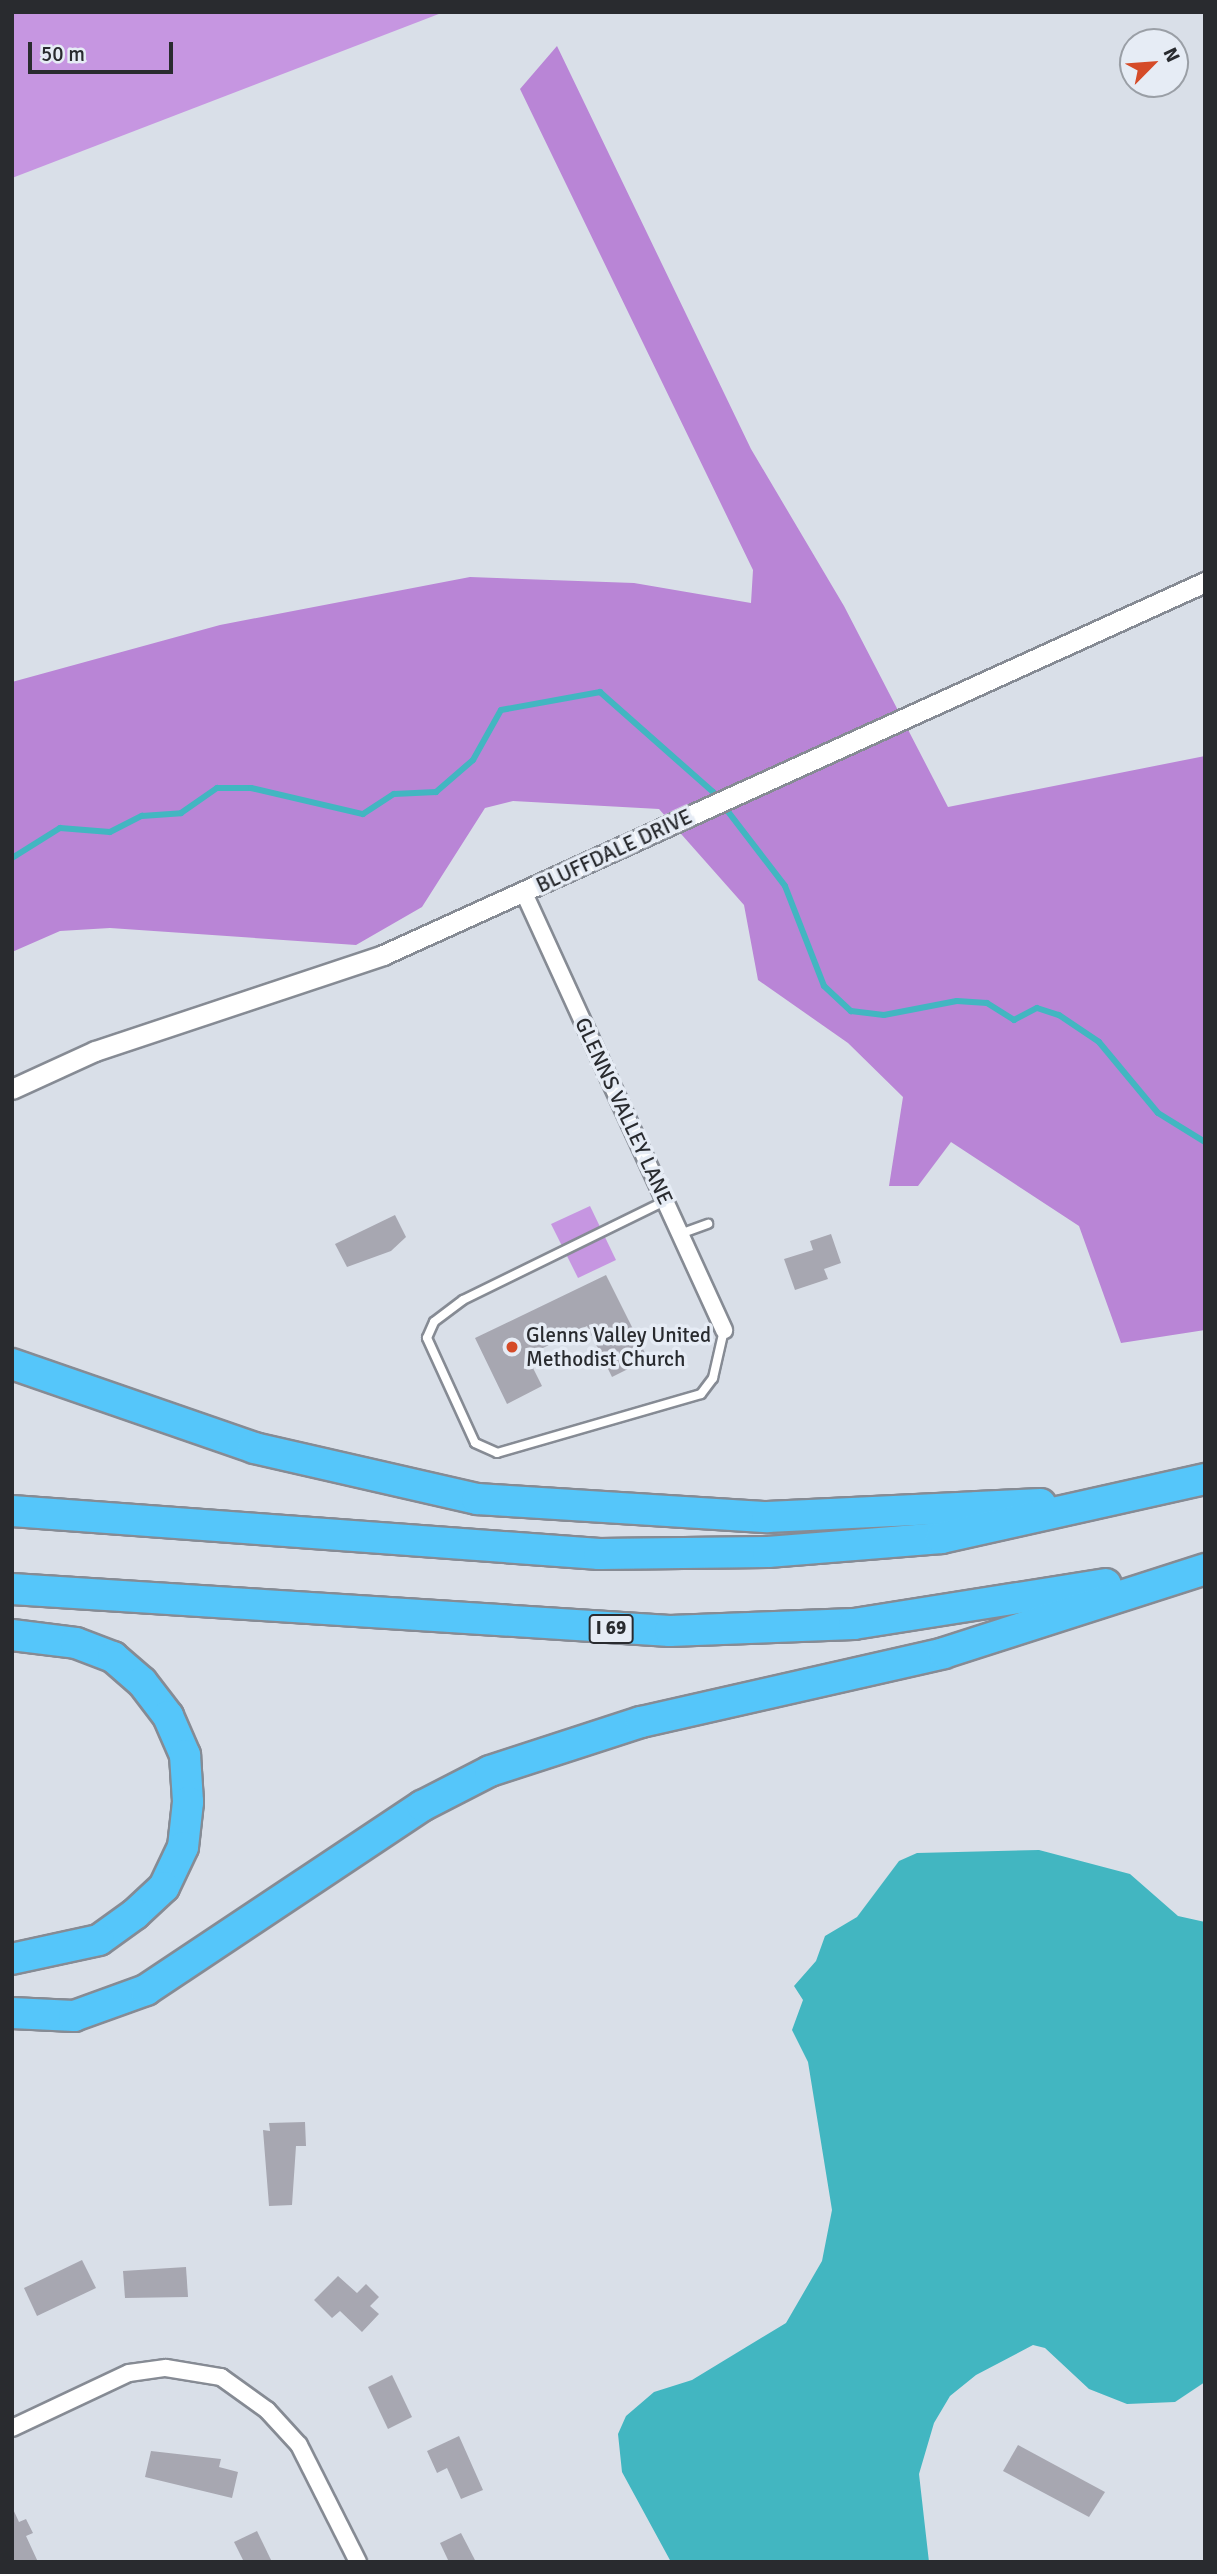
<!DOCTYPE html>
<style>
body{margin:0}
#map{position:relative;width:1217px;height:2574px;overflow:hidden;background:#d9dfe8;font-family:Signika,sans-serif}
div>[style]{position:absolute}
.green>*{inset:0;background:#c696e1}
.forest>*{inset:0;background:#b985d6}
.water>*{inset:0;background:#42b6c1}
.stream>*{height:6px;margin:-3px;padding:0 3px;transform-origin:3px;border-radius:3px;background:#42b6c1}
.building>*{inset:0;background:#a7a7b1}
.roads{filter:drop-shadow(2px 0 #868b94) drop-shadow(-2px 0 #868b94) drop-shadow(0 2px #868b94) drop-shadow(0 -2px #868b94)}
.service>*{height:8px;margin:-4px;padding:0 4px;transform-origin:4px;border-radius:4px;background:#fff}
.minor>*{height:16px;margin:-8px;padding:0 8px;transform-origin:8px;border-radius:8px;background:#fff}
.tertiary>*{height:19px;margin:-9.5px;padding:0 9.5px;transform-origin:9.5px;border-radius:9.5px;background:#fff}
.motorway>*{height:30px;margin:-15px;padding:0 15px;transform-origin:15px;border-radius:15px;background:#55c6fa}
.dots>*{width:19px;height:19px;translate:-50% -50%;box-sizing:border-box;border:4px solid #e6ecf5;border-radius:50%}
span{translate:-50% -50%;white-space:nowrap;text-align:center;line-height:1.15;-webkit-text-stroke:7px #e6ecf5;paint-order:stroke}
.shield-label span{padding:2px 5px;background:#e6ecf5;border:2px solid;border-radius:5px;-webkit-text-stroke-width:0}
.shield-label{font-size:19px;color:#292b2f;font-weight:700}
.street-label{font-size:21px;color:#292b2f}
.poi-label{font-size:21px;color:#292b2f}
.left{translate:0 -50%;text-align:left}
.frame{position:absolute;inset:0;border:14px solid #292b2f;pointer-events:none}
.north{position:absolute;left:1119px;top:28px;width:70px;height:70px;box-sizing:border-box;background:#e6ecf5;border:2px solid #9a9fa6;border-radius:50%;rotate:65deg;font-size:19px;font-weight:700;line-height:28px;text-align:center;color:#292b2f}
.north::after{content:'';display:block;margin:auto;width:24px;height:32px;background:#d54b28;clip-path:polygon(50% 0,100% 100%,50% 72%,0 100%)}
.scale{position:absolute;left:28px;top:42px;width:145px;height:32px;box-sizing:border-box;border:4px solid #292b2f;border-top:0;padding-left:9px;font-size:21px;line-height:24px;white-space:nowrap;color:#292b2f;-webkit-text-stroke:5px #e6ecf5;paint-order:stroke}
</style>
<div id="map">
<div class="green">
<div style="clip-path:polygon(12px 12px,444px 12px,12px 178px)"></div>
<div style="clip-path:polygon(590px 1206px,616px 1260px,578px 1278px,551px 1224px)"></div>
</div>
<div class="forest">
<div style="clip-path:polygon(557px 46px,751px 449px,844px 606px,948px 807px,1205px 756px,1205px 1330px,1121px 1343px,1079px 1226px,951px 1142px,918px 1186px,889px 1186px,903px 1097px,848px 1043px,758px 980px,744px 905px,659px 809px,513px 801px,485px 808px,422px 907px,356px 945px,110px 928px,60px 931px,12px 952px,12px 682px,220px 625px,470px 577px,634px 583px,751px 603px,753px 570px,520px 89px)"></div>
</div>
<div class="water">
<div style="clip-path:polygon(1039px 1850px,1130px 1874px,1178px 1916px,1205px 1922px,1205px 2382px,1175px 2402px,1127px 2404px,1089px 2389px,1045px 2348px,1033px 2345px,976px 2375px,950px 2396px,934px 2423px,919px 2474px,929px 2562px,671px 2562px,622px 2472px,618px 2434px,626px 2416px,654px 2392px,692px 2380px,786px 2323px,822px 2261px,832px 2210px,808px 2062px,792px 2030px,803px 2000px,794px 1986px,816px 1961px,825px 1936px,857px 1917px,899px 1861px,917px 1853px)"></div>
</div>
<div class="stream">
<div style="left:12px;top:858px;width:57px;rotate:-32deg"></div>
<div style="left:60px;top:828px;width:50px;rotate:4.6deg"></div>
<div style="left:110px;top:832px;width:36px;rotate:-27deg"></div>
<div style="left:142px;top:816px;width:39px;rotate:-4deg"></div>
<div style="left:181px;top:813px;width:44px;rotate:-34.8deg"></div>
<div style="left:217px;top:788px;width:34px"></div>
<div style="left:251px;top:788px;width:115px;rotate:13.1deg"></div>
<div style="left:363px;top:814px;width:37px;rotate:-33deg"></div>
<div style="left:394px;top:794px;width:42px;rotate:-2.7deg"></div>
<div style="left:436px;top:792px;width:49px;rotate:-40.9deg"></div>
<div style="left:473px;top:760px;width:57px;rotate:-60.8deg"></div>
<div style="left:501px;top:710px;width:101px;rotate:-10.3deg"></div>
<div style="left:600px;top:692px;width:151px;rotate:41.5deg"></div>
<div style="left:713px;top:792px;width:118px;rotate:52.5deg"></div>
<div style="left:785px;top:886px;width:107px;rotate:68.7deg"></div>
<div style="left:824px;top:986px;width:37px;rotate:43deg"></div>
<div style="left:851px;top:1011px;width:33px;rotate:7deg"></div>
<div style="left:884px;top:1015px;width:74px;rotate:-10.9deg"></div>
<div style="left:957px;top:1001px;width:30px;rotate:4deg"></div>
<div style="left:987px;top:1003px;width:32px;rotate:32deg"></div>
<div style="left:1014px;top:1020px;width:26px;rotate:-28deg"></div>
<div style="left:1037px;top:1008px;width:23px;rotate:18deg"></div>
<div style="left:1059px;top:1015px;width:48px;rotate:34deg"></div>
<div style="left:1099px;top:1042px;width:92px;rotate:50.3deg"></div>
<div style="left:1158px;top:1113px;width:55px;rotate:31.7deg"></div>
</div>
<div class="building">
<div style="clip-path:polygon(395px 1215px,406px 1237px,391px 1251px,347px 1267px,335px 1244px)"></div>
<div style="clip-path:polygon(831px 1234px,841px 1263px,824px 1269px,828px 1279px,795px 1290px,784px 1259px,813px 1250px,810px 1241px)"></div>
<div style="clip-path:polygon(606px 1275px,648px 1359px,612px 1377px,587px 1326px,527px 1356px,542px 1386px,507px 1404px,475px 1338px)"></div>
<div style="clip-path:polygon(305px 2122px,306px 2146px,296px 2146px,292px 2205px,269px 2206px,263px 2130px,270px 2131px,269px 2123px)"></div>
<div style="clip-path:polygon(82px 2260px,96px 2288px,37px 2316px,24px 2288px)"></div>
<div style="clip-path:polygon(186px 2267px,188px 2297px,125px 2298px,123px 2271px)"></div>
<div style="clip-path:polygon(338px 2276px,357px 2293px,366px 2284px,379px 2297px,370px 2306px,379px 2314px,362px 2332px,340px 2311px,332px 2318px,314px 2300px)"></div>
<div style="clip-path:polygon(392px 2375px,412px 2417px,388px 2429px,368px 2387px)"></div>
<div style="clip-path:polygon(459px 2436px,483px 2490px,461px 2499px,447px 2468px,437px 2473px,427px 2451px)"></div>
<div style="clip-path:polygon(1018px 2445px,1105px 2492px,1089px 2517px,1003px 2471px)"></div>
<div style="clip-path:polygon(151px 2451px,221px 2459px,219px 2467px,238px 2472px,232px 2498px,145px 2477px)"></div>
<div style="clip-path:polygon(12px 2507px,19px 2522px,26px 2519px,33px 2533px,26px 2536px,38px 2562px,12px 2562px)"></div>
<div style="clip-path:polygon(257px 2531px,272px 2562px,244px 2562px,234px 2542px)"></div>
<div style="clip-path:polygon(461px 2533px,476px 2562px,449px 2562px,440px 2543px)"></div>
</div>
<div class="roads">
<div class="service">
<div style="left:665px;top:1201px;width:225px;rotate:153.9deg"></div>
<div style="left:463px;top:1300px;width:36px;rotate:143deg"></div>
<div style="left:434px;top:1322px;width:17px;rotate:114deg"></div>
<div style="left:427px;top:1338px;width:115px;rotate:65.4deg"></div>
<div style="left:475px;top:1443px;width:24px;rotate:24deg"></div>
<div style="left:497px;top:1453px;width:212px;rotate:-16.1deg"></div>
<div style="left:701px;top:1394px;width:20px;rotate:-53deg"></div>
<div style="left:713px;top:1378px;width:49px;rotate:-77.1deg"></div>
<div style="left:680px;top:1234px;width:30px;rotate:-20deg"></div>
</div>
<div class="minor">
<div style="left:524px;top:893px;width:481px;rotate:65.4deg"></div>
<div style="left:12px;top:2428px;width:129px;rotate:-25.2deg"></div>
<div style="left:129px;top:2373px;width:37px;rotate:-8deg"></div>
<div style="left:166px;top:2368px;width:56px;rotate:9.3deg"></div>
<div style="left:221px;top:2377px;width:57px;rotate:35.7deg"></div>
<div style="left:267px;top:2410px;width:47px;rotate:47.6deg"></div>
<div style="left:299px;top:2445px;width:131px;rotate:63.2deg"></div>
</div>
<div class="tertiary">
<div style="left:12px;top:1089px;width:91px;rotate:-24.6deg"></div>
<div style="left:95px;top:1051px;width:304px;rotate:-18.4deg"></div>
<div style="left:383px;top:955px;width:903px;rotate:-24.41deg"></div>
</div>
<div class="motorway">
<div style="left:12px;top:1364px;width:256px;rotate:19.1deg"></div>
<div style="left:254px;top:1448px;width:229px;rotate:12.9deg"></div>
<div style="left:477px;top:1499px;width:291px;rotate:3.6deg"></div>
<div style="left:767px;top:1517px;width:274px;rotate:-2.7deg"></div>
<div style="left:12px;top:1511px;width:589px;rotate:4.19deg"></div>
<div style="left:599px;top:1554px;width:169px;rotate:-0.7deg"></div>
<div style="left:768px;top:1552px;width:174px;rotate:-4.6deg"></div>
<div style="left:941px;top:1538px;width:271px;rotate:-12.6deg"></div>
<div style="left:12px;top:1589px;width:659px;rotate:3.65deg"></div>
<div style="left:670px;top:1631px;width:184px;rotate:-2.2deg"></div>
<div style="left:854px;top:1624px;width:255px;rotate:-9deg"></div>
<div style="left:12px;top:1635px;width:64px;rotate:7.1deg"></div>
<div style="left:76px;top:1643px;width:40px;rotate:21deg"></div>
<div style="left:113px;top:1657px;width:38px;rotate:41deg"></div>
<div style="left:142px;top:1682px;width:43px;rotate:52.6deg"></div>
<div style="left:168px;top:1716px;width:43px;rotate:66.4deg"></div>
<div style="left:185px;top:1755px;width:47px;rotate:86.3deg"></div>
<div style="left:188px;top:1802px;width:45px;rotate:96.3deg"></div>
<div style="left:183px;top:1847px;width:44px;rotate:115.4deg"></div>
<div style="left:164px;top:1887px;width:40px;rotate:137deg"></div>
<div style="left:135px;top:1914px;width:44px;rotate:144.2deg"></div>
<div style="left:99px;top:1940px;width:89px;rotate:167.7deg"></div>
<div style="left:12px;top:2013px;width:62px;rotate:2.8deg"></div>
<div style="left:74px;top:2016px;width:77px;rotate:-19.9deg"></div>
<div style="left:146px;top:1990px;width:332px;rotate:-33.7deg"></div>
<div style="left:422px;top:1806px;width:76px;rotate:-27.2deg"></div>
<div style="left:490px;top:1771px;width:159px;rotate:-18deg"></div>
<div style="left:641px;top:1722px;width:311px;rotate:-12.8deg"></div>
<div style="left:944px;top:1653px;width:274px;rotate:-17.8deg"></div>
</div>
</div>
<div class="dots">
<div style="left:512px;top:1347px;background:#d54b28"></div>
</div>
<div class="shield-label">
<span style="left:611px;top:1629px">I 69</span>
</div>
<div class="street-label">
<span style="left:614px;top:851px;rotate:-25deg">BLUFFDALE DRIVE</span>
<span style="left:624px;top:1111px;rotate:65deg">GLENNS VALLEY LANE</span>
</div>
<div class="poi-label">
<span class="left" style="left:526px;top:1347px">Glenns Valley United<br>Methodist Church</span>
</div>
<div class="frame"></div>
<div class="north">N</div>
<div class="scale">50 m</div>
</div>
